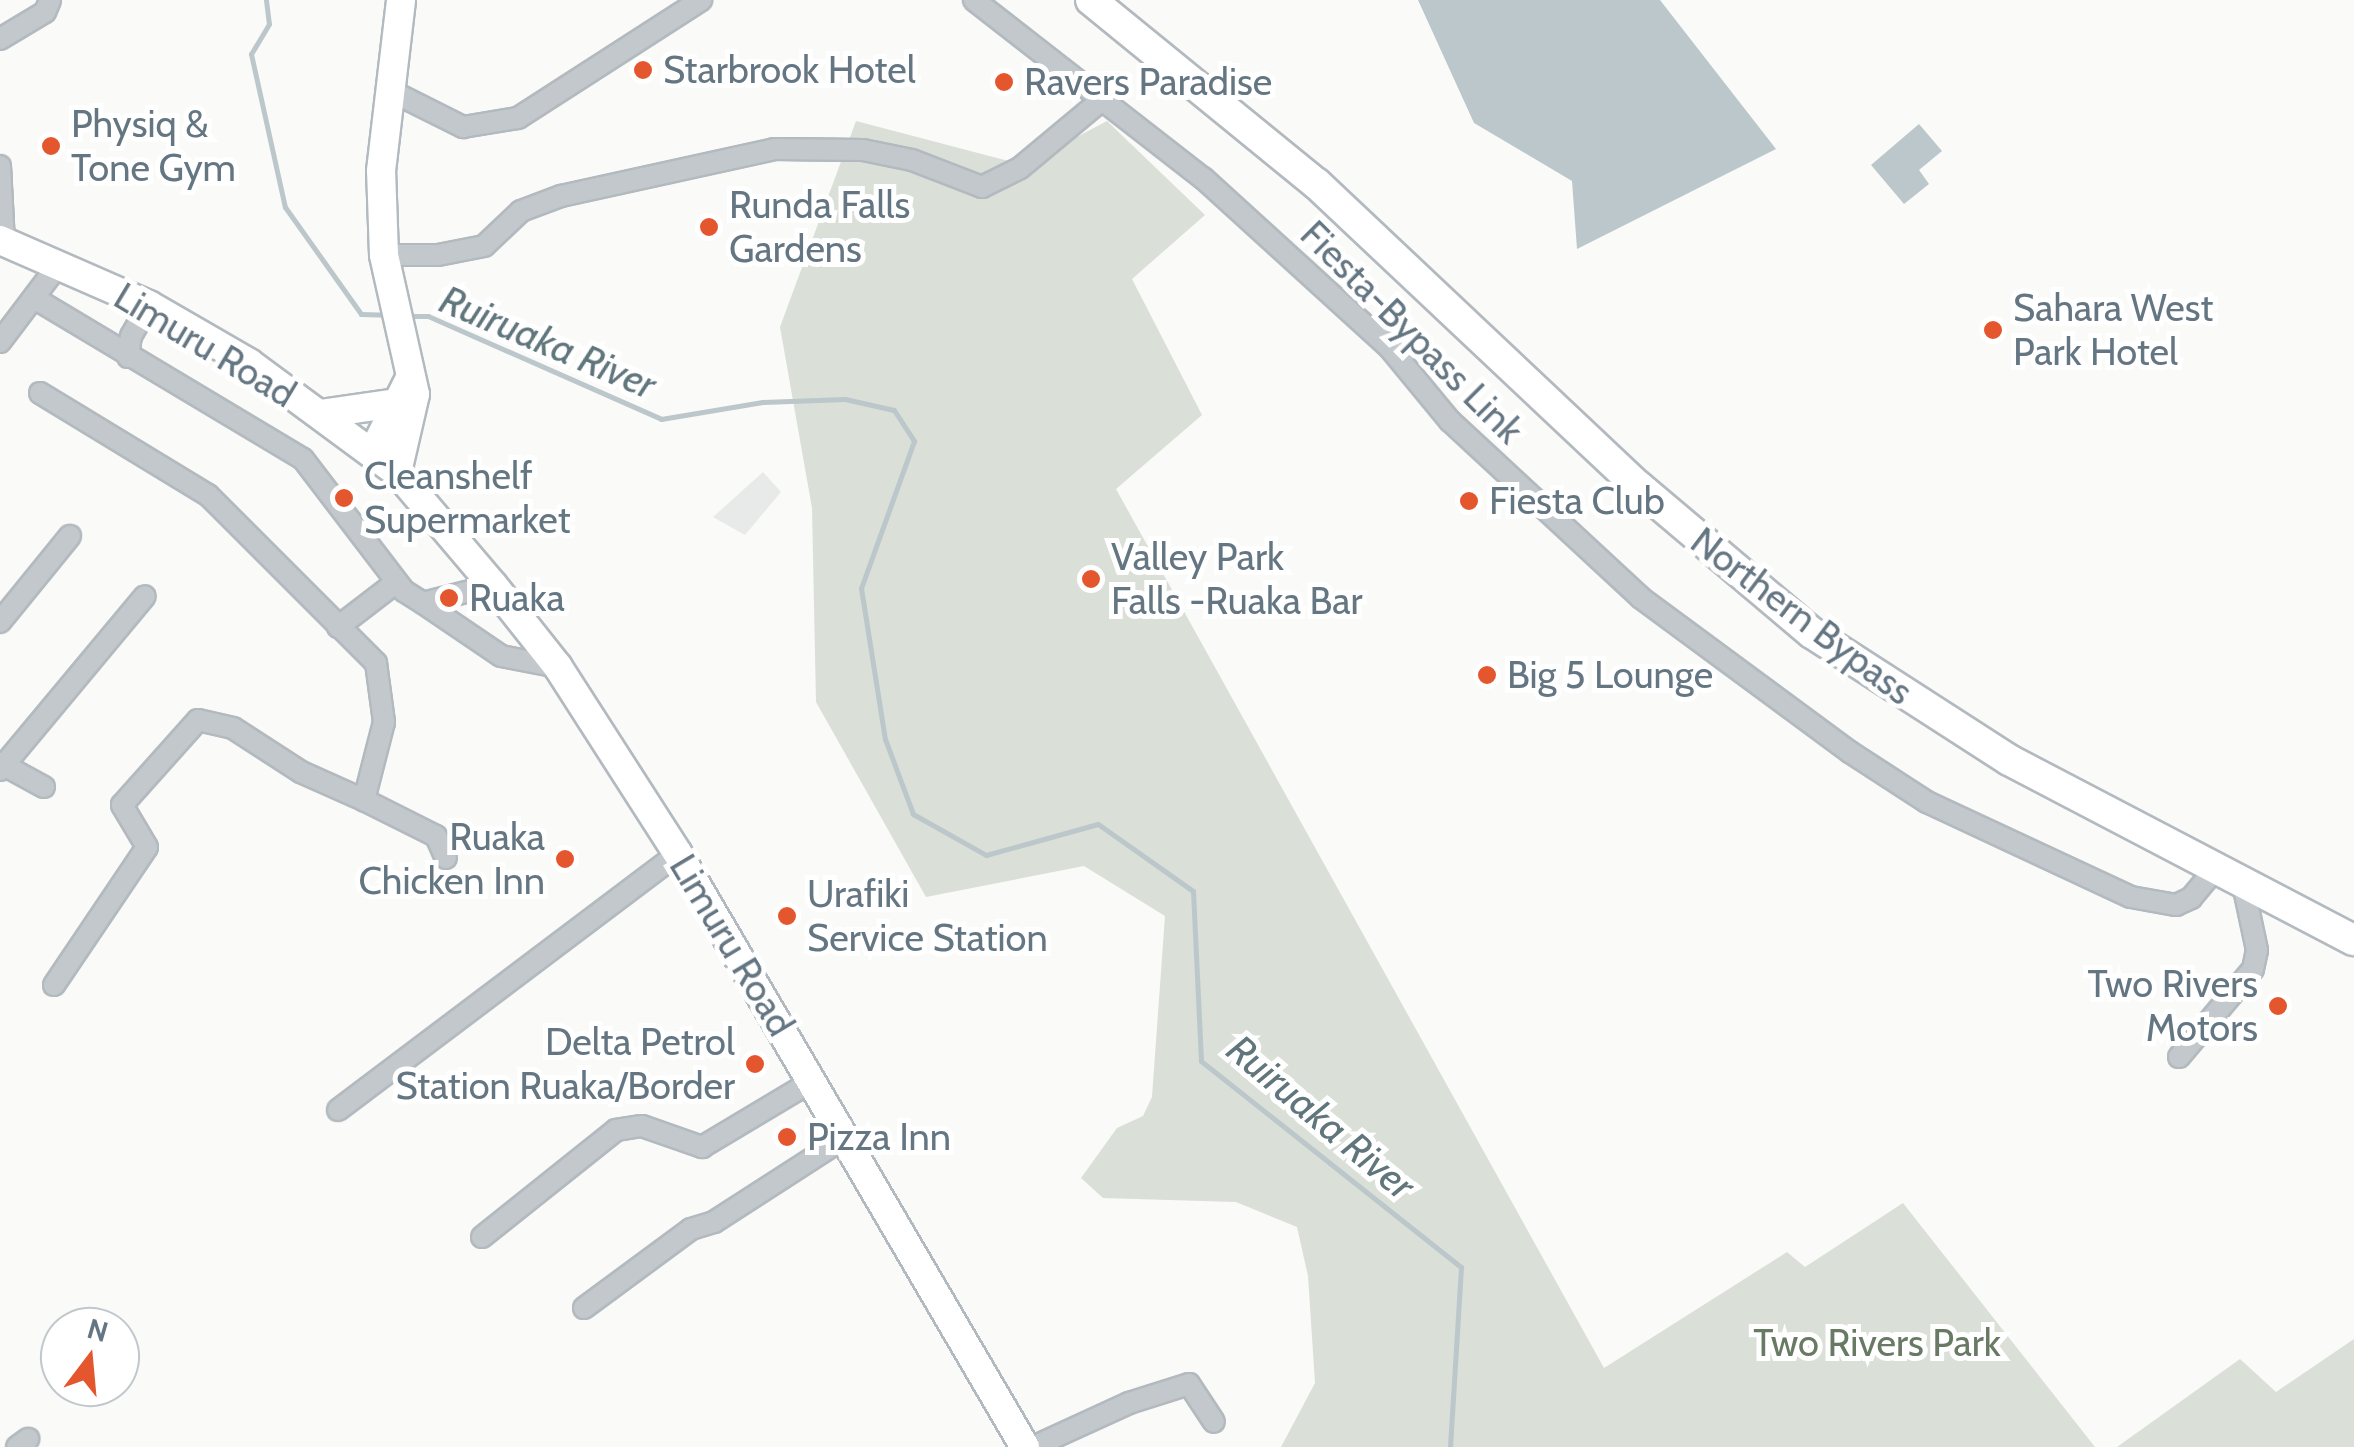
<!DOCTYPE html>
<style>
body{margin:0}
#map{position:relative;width:2354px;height:1447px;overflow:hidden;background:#fafaf8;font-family:Cabin,sans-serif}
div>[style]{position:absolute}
.built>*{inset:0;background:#e8e9e9}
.green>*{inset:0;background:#dadfd7}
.water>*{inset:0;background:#bbc7cb}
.stream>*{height:5px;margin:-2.5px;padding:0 2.5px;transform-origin:2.5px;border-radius:2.5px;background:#bbc7cb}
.roads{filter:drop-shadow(2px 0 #b3babf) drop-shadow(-2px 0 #b3babf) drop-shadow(0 2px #b3babf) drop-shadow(0 -2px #b3babf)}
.street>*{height:20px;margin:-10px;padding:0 10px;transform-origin:10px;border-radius:10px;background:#c3c8cc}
.secondary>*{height:28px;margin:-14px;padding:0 14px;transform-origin:14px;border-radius:14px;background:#fff}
.primary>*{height:30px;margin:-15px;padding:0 15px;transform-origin:15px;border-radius:15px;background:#fff}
.dots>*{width:28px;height:28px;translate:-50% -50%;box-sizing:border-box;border:5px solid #fff;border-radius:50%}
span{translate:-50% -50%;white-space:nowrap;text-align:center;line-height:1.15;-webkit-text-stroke:10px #fff;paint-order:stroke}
.poi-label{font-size:38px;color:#657683}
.left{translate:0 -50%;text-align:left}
.right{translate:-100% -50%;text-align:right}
.street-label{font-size:38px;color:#657683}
.park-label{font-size:38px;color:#687a64}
.water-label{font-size:40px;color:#60757c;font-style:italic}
.north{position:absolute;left:40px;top:1307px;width:100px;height:100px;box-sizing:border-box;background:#fff;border:2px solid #c1c8cd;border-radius:50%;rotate:16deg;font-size:28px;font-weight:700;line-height:40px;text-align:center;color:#657683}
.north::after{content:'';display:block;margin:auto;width:35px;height:45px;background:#e4572e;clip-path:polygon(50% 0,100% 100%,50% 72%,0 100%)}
</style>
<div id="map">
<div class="built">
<div style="clip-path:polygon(763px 472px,781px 492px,745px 535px,713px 517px)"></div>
</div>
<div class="green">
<div style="clip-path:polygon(856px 121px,1024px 165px,1107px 121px,1205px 215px,1132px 279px,1202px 415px,1116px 489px,1604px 1368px,1787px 1252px,1805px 1267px,1903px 1203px,2095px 1447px,1281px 1447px,1315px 1383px,1308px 1276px,1297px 1227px,1236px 1202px,1103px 1198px,1081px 1178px,1117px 1128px,1143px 1116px,1152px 1097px,1165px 916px,1084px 866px,926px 897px,816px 702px,812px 508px,780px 327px)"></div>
<div style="clip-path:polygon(2354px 1339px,2354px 1447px,2117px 1447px,2240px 1359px,2276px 1392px)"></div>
</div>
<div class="water">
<div style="clip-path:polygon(1418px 0,1660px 0,1776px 149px,1577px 249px,1572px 181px,1474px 123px)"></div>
<div style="clip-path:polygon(1919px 124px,1942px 151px,1919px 170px,1929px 184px,1904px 204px,1871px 165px)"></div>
</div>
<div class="stream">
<div style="left:266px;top:0;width:24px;rotate:83deg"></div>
<div style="left:269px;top:24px;width:35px;rotate:121deg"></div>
<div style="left:251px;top:54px;width:157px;rotate:77.5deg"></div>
<div style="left:285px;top:207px;width:131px;rotate:54.6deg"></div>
<div style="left:361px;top:314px;width:25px;rotate:2deg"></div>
<div style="left:407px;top:316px;width:21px"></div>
<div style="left:428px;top:316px;width:255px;rotate:23.8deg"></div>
<div style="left:661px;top:419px;width:103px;rotate:-9.5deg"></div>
<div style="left:763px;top:402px;width:82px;rotate:-2.1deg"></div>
<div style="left:845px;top:399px;width:50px;rotate:12.7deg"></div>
<div style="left:894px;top:410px;width:37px;rotate:57deg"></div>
<div style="left:914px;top:441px;width:156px;rotate:109.8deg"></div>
<div style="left:861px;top:588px;width:153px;rotate:81deg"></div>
<div style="left:885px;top:739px;width:80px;rotate:69.5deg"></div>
<div style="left:913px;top:814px;width:84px;rotate:29.3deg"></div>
<div style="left:986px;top:855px;width:116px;rotate:-15.5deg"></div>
<div style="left:1098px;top:824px;width:116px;rotate:35.2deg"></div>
<div style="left:1193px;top:891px;width:170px;rotate:87.3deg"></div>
<div style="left:1201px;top:1061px;width:332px;rotate:38.4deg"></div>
<div style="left:1461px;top:1267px;width:180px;rotate:93.5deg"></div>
</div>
<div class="roads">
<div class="street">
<div style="left:974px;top:0;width:290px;rotate:37.9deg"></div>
<div style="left:1203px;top:178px;width:251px;rotate:42.3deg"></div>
<div style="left:1389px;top:347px;width:96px;rotate:50.5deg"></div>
<div style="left:1450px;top:421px;width:260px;rotate:42.8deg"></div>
<div style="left:1641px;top:598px;width:260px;rotate:36.4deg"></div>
<div style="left:1850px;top:752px;width:92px;rotate:33deg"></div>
<div style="left:1927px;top:802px;width:225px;rotate:25deg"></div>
<div style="left:2131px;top:897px;width:46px;rotate:10.1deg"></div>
<div style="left:2176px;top:905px;width:17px;rotate:-25deg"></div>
<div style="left:2191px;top:898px;width:38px;rotate:-50deg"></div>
<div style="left:0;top:39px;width:52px;rotate:-31deg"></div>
<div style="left:45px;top:12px;width:13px;rotate:-67deg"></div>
<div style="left:389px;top:90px;width:83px;rotate:26.6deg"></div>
<div style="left:463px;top:127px;width:56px;rotate:-9.3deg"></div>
<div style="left:518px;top:118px;width:218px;rotate:-32.8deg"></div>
<div style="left:0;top:166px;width:76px;rotate:87deg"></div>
<div style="left:384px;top:255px;width:54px"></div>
<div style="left:438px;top:255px;width:47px;rotate:-11.1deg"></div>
<div style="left:484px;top:246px;width:51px;rotate:-43.4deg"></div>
<div style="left:521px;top:211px;width:43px;rotate:-20.6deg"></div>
<div style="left:561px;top:196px;width:218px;rotate:-12.4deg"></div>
<div style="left:774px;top:149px;width:89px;rotate:0.6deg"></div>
<div style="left:863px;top:150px;width:50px;rotate:11.5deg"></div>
<div style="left:912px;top:160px;width:75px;rotate:21.1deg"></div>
<div style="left:982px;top:187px;width:42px;rotate:-26.6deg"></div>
<div style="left:1020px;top:168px;width:109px;rotate:-39.8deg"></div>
<div style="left:34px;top:298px;width:313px;rotate:30.9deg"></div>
<div style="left:303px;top:459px;width:166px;rotate:52.6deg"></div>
<div style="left:404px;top:591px;width:22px;rotate:32deg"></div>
<div style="left:423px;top:603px;width:72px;rotate:-14.4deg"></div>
<div style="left:0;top:342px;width:98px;rotate:-52.9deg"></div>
<div style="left:128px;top:357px;width:21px;rotate:-82deg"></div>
<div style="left:131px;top:336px;width:36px;rotate:-60deg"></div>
<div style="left:40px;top:393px;width:197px;rotate:31.3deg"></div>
<div style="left:208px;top:495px;width:238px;rotate:45deg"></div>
<div style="left:376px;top:663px;width:60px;rotate:82.3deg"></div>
<div style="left:384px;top:722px;width:81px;rotate:104.4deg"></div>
<div style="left:364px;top:800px;width:80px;rotate:26.6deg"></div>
<div style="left:436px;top:836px;width:24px;rotate:66deg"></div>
<div style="left:423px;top:603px;width:94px;rotate:34.2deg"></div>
<div style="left:501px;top:656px;width:58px;rotate:10.9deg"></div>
<div style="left:0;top:622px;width:111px;rotate:-50.9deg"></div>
<div style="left:338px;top:627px;width:71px;rotate:-37.5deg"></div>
<div style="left:0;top:763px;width:50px;rotate:28.6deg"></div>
<div style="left:0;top:770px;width:226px;rotate:-50.2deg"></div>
<div style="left:54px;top:985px;width:166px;rotate:-56deg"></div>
<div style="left:147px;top:847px;width:49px;rotate:-120.8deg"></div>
<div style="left:122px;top:805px;width:114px;rotate:-48.2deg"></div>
<div style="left:198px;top:720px;width:36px;rotate:13deg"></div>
<div style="left:233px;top:728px;width:81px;rotate:32.9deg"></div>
<div style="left:301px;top:772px;width:69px;rotate:24deg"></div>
<div style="left:2179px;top:1057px;width:115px;rotate:-49.9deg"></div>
<div style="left:2253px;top:969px;width:19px;rotate:-78deg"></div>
<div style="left:2257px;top:950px;width:67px;rotate:-102deg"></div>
<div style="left:338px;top:1110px;width:426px;rotate:-37deg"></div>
<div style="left:482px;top:1237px;width:171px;rotate:-38.6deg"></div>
<div style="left:616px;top:1130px;width:26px;rotate:-9deg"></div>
<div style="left:642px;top:1126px;width:64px;rotate:19.3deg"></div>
<div style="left:702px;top:1147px;width:131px;rotate:-30.9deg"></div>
<div style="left:584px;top:1308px;width:133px;rotate:-36.4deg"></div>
<div style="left:691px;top:1229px;width:24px;rotate:-17deg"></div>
<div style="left:714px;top:1222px;width:157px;rotate:-32.8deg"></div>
<div style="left:17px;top:1447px;width:14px;rotate:-36deg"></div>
<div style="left:1033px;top:1447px;width:106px;rotate:-24.6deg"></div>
<div style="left:1129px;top:1403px;width:63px;rotate:-17.6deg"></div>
<div style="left:1189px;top:1384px;width:45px;rotate:56.7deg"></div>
</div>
<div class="secondary">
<div style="left:0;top:240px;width:163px;rotate:23.6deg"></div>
<div style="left:149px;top:305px;width:116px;rotate:30.1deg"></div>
<div style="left:249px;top:363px;width:184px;rotate:36.4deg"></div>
<div style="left:397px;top:472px;width:148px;rotate:49.7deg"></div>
<div style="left:493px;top:585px;width:105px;rotate:51.6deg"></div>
<div style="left:558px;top:667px;width:222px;rotate:57.3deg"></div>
<div style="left:678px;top:854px;width:687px;rotate:59.67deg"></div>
<div style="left:320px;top:414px;width:77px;rotate:-8.2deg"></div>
<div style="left:373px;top:452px;width:83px;rotate:-63.4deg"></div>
<div style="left:397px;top:472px;width:80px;rotate:-77deg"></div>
<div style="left:415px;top:394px;width:142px;rotate:-102.6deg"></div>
<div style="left:384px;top:255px;width:84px;rotate:-92deg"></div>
<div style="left:381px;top:171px;width:172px;rotate:-83.3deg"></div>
</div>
<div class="primary">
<div style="left:1091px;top:0;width:291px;rotate:39.2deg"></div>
<div style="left:1317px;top:184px;width:442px;rotate:43.3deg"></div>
<div style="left:1639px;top:487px;width:226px;rotate:40.2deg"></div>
<div style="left:1812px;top:633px;width:234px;rotate:32.8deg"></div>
<div style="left:2009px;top:760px;width:389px;rotate:27.6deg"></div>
</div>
</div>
<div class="dots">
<div style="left:643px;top:70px;background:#e4572e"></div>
<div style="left:1004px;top:82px;background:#e4572e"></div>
<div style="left:51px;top:146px;background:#e4572e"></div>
<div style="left:709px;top:227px;background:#e4572e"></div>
<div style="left:1993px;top:330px;background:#e4572e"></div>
<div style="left:344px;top:498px;background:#e4572e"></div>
<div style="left:1469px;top:501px;background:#e4572e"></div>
<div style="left:1091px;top:579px;background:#e4572e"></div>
<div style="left:449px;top:598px;background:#e4572e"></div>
<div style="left:1487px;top:675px;background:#e4572e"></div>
<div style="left:565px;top:859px;background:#e4572e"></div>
<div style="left:787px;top:916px;background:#e4572e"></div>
<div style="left:2278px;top:1006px;background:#e4572e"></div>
<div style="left:755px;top:1064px;background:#e4572e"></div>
<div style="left:787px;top:1137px;background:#e4572e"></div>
</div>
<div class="poi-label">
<span class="left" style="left:663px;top:70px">Starbrook Hotel</span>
<span class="left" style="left:1024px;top:82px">Ravers Paradise</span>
<span class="left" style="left:71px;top:146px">Physiq &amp;<br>Tone Gym</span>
<span class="left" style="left:729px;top:227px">Runda Falls<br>Gardens</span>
<span class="left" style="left:2013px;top:330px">Sahara West<br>Park Hotel</span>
<span class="left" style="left:364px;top:498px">Cleanshelf<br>Supermarket</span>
<span class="left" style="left:1489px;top:501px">Fiesta Club</span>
<span class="left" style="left:1111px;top:579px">Valley Park<br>Falls -Ruaka Bar</span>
<span class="left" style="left:469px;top:598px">Ruaka</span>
<span class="left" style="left:1507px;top:675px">Big 5 Lounge</span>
<span class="right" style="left:545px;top:859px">Ruaka<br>Chicken Inn</span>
<span class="left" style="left:807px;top:916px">Urafiki<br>Service Station</span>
<span class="right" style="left:2258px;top:1006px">Two Rivers<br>Motors</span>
<span class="right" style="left:735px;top:1064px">Delta Petrol<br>Station Ruaka/Border</span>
<span class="left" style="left:807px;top:1137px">Pizza Inn</span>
</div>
<div class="street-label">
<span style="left:1412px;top:332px;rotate:45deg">Fiesta-Bypass Link</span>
<span style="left:205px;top:345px;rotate:31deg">Limuru Road</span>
<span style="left:1802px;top:616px;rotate:37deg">Northern Bypass</span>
<span style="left:732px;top:945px;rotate:59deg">Limuru Road</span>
</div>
<div class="park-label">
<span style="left:1877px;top:1343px">Two Rivers Park</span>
</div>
<div class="water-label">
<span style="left:548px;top:342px;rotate:23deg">Ruiruaka River</span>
<span style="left:1321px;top:1117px;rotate:40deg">Ruiruaka River</span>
</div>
<div class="north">N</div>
</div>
